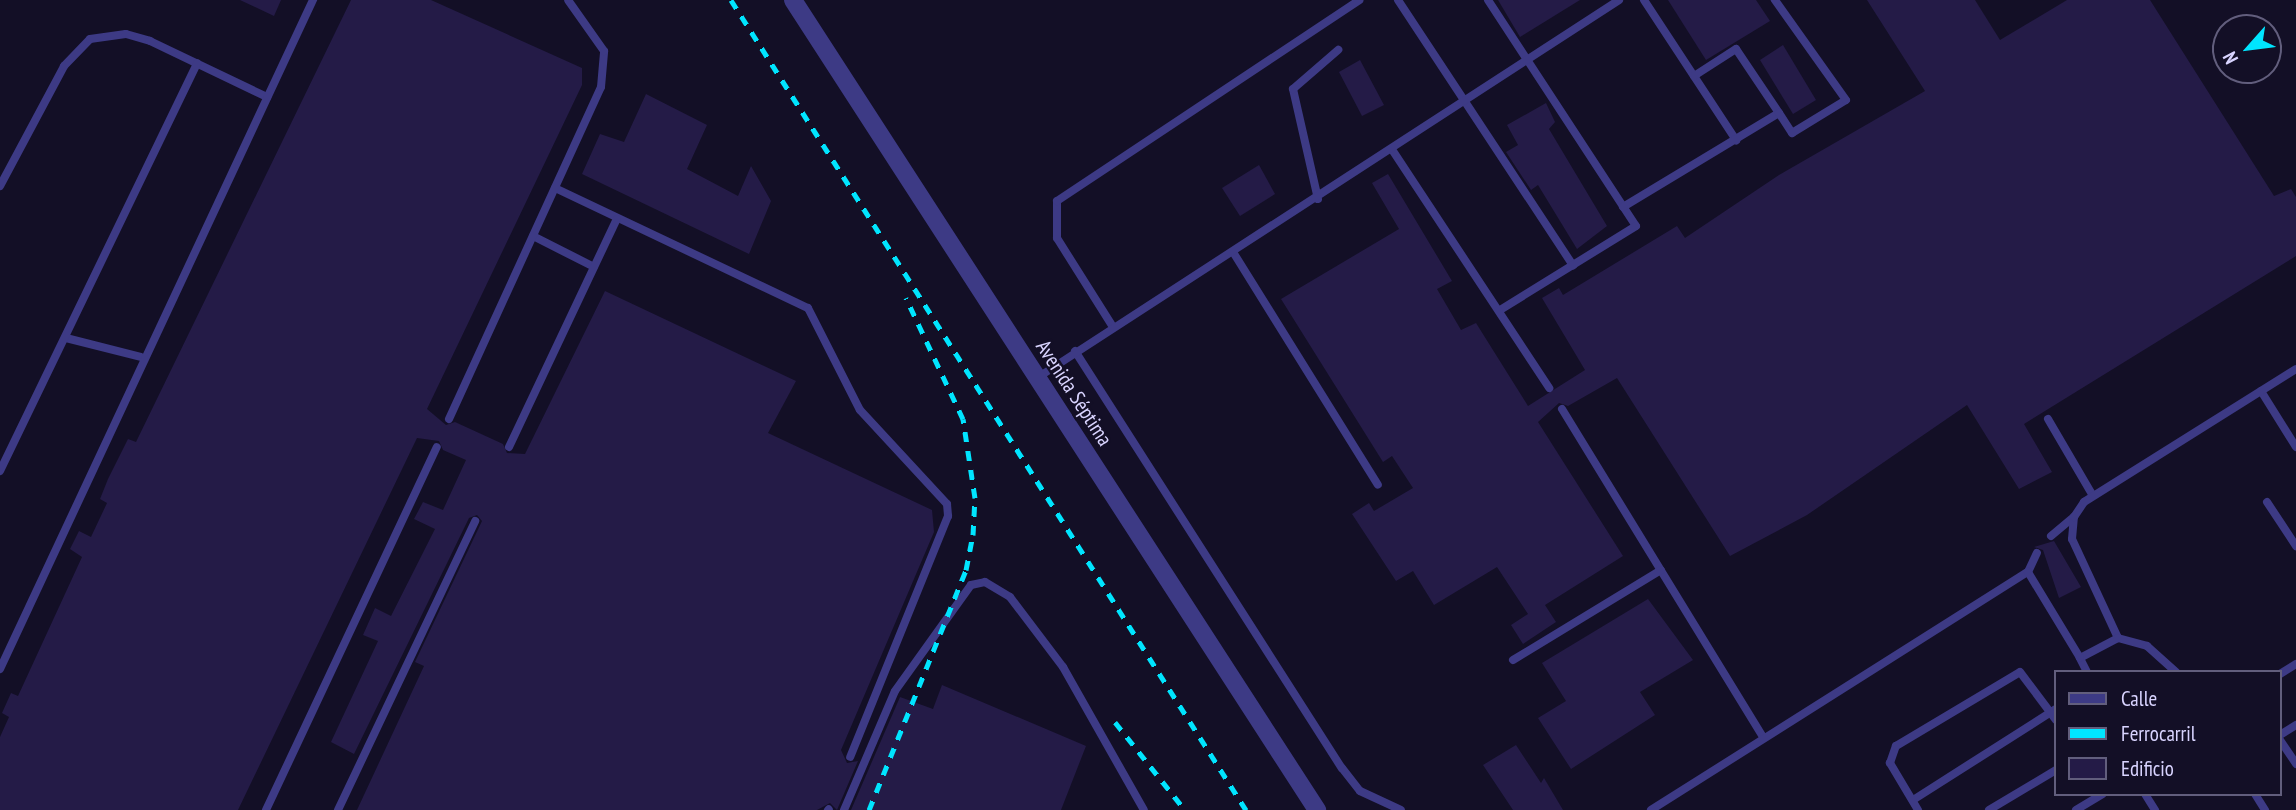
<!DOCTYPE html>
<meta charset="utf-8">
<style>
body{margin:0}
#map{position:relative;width:2296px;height:810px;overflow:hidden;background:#130f26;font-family:"PT Sans Narrow",sans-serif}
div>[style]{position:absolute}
.building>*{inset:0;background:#241b47}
.service>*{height:8px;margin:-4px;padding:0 4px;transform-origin:4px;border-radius:4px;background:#3d3a85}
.tertiary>*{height:18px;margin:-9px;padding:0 9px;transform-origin:9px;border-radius:9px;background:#3d3a85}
.rail>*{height:5px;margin-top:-2.5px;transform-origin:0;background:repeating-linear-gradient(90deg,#00e5ff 0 10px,transparent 0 19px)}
span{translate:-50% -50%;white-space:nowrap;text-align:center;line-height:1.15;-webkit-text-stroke:5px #130f26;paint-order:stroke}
.street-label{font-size:21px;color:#d9d4ff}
.legend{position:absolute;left:2054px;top:670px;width:228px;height:126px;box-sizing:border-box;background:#130f26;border:2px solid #625e7d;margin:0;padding:9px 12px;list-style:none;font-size:21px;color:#d9d4ff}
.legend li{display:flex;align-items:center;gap:14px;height:35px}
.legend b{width:35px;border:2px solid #625e7d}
.north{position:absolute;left:2212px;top:14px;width:70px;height:70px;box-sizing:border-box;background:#130f26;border:2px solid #625e7d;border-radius:50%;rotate:242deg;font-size:19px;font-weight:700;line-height:28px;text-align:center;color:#d9d4ff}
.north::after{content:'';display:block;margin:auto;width:24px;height:32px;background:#00e5ff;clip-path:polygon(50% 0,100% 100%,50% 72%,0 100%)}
</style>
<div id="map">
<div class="building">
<div style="clip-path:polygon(240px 0,281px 0,274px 16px)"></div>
<div style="clip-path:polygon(351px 0,431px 0,582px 68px,582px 85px,427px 409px,446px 425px,455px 422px,503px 444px,507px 453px,525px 454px,605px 291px,796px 381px,768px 433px,932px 510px,934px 532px,841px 750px,847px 763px,858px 761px,837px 810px,830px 803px,817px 810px,357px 810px,424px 666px,415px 662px,482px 521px,477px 515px,469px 518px,354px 754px,331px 742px,378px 641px,363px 635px,375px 608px,391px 616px,435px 529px,414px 519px,423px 502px,443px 510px,466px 460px,443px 450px,439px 441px,417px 438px,238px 810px,0 810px,0 737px,9px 717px,2px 713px,11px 693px,18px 696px,82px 557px,70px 549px,79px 531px,91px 537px,107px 503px,100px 499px,108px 479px,128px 439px,136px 442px)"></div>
<div style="clip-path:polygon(1498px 0,1580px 0,1520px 37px)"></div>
<div style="clip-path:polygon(1668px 0,1756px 0,1770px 21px,1706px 60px)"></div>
<div style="clip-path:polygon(1867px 0,1975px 0,2000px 40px,2067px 0,2150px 0,2274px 196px,2291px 189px,2296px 197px,2296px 256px,2024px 424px,2052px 472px,2019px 489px,1967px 405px,1807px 515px,1730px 556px,1617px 378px,1568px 406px,1559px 403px,1538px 422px,1623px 556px,1545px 605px,1556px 622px,1523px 644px,1511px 625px,1528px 614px,1497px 567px,1434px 605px,1413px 571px,1396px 581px,1352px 514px,1369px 503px,1374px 511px,1413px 488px,1392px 456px,1383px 462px,1281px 299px,1399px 229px,1372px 183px,1388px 174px,1452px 281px,1437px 289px,1461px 330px,1476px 323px,1528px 406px,1585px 370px,1542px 298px,1559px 288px,1563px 295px,1677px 226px,1685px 238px,1779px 175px,1925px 91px)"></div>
<div style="clip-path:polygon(1783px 45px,1816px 100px,1793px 114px,1760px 60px)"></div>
<div style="clip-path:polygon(1360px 60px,1384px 105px,1362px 116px,1339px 72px)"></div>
<div style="clip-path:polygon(646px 94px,707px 125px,687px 169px,738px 196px,751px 166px,771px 201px,749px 254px,582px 174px,600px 134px,624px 142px)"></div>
<div style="clip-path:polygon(1546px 103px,1555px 122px,1549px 129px,1607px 226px,1577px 249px,1538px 185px,1531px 190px,1506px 152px,1518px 145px,1507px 125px)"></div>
<div style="clip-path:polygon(1259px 165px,1275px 194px,1240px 216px,1222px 188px)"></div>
<div style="clip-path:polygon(2054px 541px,2081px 587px,2059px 598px,2043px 550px,2034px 547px)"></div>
<div style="clip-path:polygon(1648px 599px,1693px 660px,1640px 692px,1655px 715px,1571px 769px,1538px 718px,1566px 701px,1542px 663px)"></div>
<div style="clip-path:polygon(942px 685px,1086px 746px,1061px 810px,851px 810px,900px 697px,933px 709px)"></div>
<div style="clip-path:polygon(1516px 745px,1541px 783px,1544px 778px,1563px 810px,1513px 810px,1483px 765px)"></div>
</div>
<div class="service">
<div style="left:1398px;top:0;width:318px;rotate:56.6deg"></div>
<div style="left:1488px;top:0;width:270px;rotate:56.8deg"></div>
<div style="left:1636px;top:226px;width:160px;rotate:148.3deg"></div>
<div style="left:1644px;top:0;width:168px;rotate:56.7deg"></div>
<div style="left:1694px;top:76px;width:50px;rotate:-32.7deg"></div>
<div style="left:1736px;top:49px;width:77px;rotate:56.1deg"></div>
<div style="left:1393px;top:151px;width:284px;rotate:56.6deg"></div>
<div style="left:0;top:186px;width:136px;rotate:-61.9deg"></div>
<div style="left:64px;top:66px;width:37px;rotate:-46deg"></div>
<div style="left:90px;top:39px;width:36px;rotate:-8deg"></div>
<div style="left:126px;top:34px;width:25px;rotate:16deg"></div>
<div style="left:150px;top:41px;width:130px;rotate:25.6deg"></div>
<div style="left:555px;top:188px;width:280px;rotate:25.4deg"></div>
<div style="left:808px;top:308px;width:114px;rotate:63deg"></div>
<div style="left:860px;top:410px;width:128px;rotate:47.2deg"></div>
<div style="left:947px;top:504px;width:12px;rotate:85deg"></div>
<div style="left:948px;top:516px;width:260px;rotate:112.1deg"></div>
<div style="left:1318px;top:199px;width:113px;rotate:-102.8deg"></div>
<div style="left:1293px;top:89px;width:60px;rotate:-40.9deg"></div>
<div style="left:1623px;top:207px;width:182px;rotate:-31.1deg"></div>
<div style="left:1779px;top:113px;width:24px;rotate:57deg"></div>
<div style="left:1792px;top:133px;width:63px;rotate:-31.4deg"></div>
<div style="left:1846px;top:100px;width:123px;rotate:-125.4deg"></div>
<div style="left:533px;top:236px;width:68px;rotate:26.9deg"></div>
<div style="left:1233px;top:252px;width:274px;rotate:58.1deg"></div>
<div style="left:1113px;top:327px;width:105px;rotate:-122.2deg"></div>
<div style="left:1057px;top:238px;width:37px;rotate:-90deg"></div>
<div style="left:1057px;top:201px;width:363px;rotate:-33.6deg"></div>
<div style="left:66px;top:338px;width:77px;rotate:14.2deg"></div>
<div style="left:1075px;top:351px;width:495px;rotate:57.4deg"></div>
<div style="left:1342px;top:768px;width:29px;rotate:52deg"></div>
<div style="left:1360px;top:791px;width:45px;rotate:24.9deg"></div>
<div style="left:1037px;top:378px;width:694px;rotate:-33deg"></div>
<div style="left:2261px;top:391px;width:66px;rotate:58deg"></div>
<div style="left:1562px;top:409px;width:385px;rotate:58.5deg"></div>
<div style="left:449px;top:419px;width:365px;rotate:-65.4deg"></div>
<div style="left:601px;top:87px;width:36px;rotate:-85deg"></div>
<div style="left:604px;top:51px;width:62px;rotate:-125.2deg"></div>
<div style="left:2048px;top:419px;width:89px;rotate:59.7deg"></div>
<div style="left:509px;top:447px;width:252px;rotate:-64.7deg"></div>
<div style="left:0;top:471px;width:453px;rotate:-64.2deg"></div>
<div style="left:2267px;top:502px;width:53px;rotate:56.6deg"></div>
<div style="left:2051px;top:536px;width:30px;rotate:-40deg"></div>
<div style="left:2028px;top:572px;width:21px;rotate:-65deg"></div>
<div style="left:2118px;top:638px;width:109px;rotate:-114.9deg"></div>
<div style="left:2072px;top:539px;width:22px;rotate:-85deg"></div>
<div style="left:2074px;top:517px;width:18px;rotate:-56deg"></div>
<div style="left:2084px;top:502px;width:250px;rotate:-32.1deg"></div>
<div style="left:1513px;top:660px;width:173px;rotate:-31.3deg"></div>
<div style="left:0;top:669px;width:739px;rotate:-64.93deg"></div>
<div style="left:2087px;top:672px;width:16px;rotate:-117deg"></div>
<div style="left:2080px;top:658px;width:43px;rotate:-27.8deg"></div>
<div style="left:2118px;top:638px;width:30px;rotate:15deg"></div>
<div style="left:2147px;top:646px;width:39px;rotate:42deg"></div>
<div style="left:2280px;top:674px;width:19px;rotate:-32deg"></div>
<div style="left:2280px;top:735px;width:19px;rotate:-32deg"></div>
<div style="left:2280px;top:740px;width:29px;rotate:56deg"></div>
<div style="left:2145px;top:794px;width:19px;rotate:58deg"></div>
<div style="left:2255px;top:794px;width:19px;rotate:58deg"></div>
<div style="left:1913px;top:800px;width:169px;rotate:-32.5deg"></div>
<div style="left:266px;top:810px;width:401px;rotate:-64.8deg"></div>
<div style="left:338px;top:810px;width:320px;rotate:-64.6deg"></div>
<div style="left:828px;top:810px;width:1px;rotate:-45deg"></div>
<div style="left:844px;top:810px;width:129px;rotate:-66.8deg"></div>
<div style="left:895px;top:691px;width:130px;rotate:-54.4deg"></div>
<div style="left:971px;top:585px;width:14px;rotate:-12deg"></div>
<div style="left:985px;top:582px;width:29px;rotate:31deg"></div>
<div style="left:1010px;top:597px;width:88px;rotate:52.9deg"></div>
<div style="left:1063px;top:667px;width:164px;rotate:60.5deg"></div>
<div style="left:1651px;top:810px;width:446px;rotate:-32.3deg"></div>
<div style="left:2028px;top:572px;width:100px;rotate:58.8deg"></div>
<div style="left:1918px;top:810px;width:55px;rotate:-120.8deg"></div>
<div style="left:1890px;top:763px;width:18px;rotate:-71deg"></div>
<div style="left:1896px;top:746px;width:144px;rotate:-30.8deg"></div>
<div style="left:2020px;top:672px;width:60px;rotate:53.1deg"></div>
<div style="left:1989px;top:810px;width:78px;rotate:-30.8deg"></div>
<div style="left:2076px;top:810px;width:31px;rotate:-31deg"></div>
</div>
<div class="tertiary">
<div style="left:793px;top:0;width:965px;rotate:57.1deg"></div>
</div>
<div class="rail">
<div style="left:731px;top:0;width:960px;rotate:57.55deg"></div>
<div style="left:1115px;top:722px;width:112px;rotate:51.5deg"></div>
<div style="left:869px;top:810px;width:259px;rotate:-68deg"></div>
<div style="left:966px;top:570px;width:36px;rotate:-79deg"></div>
<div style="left:973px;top:535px;width:37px;rotate:-87deg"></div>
<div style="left:975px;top:498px;width:80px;rotate:-98.6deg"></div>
<div style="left:963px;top:419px;width:134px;rotate:-115.2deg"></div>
</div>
<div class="street-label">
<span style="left:1074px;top:393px;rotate:57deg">Avenida Séptima</span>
</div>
<ul class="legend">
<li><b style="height:9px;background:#3d3a85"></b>Calle</li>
<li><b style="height:9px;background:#00e5ff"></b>Ferrocarril</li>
<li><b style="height:19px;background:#241b47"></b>Edificio</li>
</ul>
<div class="north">N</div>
</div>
